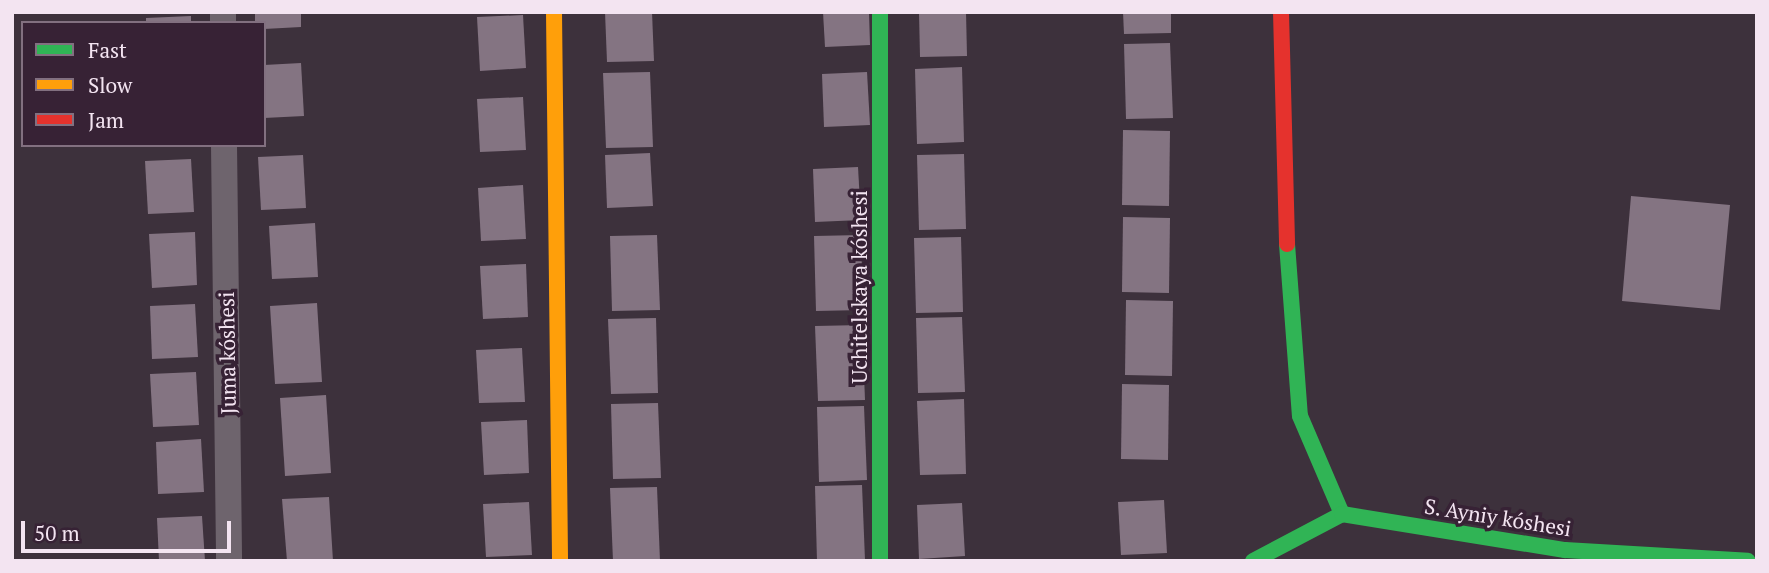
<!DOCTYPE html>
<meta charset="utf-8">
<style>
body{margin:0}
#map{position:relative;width:1769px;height:573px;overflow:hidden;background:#3d313c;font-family:"PT Serif",serif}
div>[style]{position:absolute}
.building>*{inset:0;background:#847482}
.street>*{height:26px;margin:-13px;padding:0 13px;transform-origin:13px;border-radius:13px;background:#6e646d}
.fast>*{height:16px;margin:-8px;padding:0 8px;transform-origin:8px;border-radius:8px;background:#30b455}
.slow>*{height:16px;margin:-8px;padding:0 8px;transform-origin:8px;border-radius:8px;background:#ff9f0a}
.jam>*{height:16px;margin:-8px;padding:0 8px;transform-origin:8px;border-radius:8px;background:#e5322d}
span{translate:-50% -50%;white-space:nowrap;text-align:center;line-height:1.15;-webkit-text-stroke:7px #372235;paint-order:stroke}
.street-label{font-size:21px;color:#f3e4f1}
.frame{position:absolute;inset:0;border:14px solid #f3e4f1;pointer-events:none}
.legend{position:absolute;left:21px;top:21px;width:245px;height:126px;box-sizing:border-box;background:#372235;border:2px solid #827080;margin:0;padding:9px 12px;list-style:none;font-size:21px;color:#f3e4f1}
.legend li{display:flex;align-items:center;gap:14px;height:35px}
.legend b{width:35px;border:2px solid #827080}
.scale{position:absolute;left:21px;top:521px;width:210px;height:32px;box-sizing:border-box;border:4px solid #f3e4f1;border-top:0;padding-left:9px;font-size:21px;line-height:24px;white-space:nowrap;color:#f3e4f1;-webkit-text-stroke:5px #372235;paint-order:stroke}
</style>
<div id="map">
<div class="building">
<div style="clip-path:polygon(255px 12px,301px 12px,301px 27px,264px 29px,264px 23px,255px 23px)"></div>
<div style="clip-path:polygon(605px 12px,652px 12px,654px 61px,607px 62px)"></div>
<div style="clip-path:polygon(823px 12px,869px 12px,870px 45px,825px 47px)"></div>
<div style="clip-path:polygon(919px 12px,966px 12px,967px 56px,920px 57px)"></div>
<div style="clip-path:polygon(1123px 12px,1171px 12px,1171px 33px,1124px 34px)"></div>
<div style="clip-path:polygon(523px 15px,526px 68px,480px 71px,477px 17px)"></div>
<div style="clip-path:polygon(191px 16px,191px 23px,146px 23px,146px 18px)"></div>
<div style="clip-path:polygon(1170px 43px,1173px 118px,1126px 119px,1124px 44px)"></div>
<div style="clip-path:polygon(301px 63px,304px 116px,264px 118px,264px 65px)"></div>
<div style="clip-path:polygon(962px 67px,964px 142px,917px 144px,915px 69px)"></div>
<div style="clip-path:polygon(650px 72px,653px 147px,606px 148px,603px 73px)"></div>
<div style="clip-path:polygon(867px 72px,870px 125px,824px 127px,822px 74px)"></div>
<div style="clip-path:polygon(523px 97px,526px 150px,480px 152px,477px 99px)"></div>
<div style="clip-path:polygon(1123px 130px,1170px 131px,1169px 206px,1122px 205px)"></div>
<div style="clip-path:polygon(650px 153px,653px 206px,607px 208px,605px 155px)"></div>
<div style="clip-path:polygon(964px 154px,966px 229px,919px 230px,917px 155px)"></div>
<div style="clip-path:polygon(303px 155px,306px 208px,261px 210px,258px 157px)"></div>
<div style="clip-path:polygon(191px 159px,194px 212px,148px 214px,145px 161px)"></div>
<div style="clip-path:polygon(858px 167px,861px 220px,815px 222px,813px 169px)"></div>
<div style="clip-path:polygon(523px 185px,526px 239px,481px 241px,478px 188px)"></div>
<div style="clip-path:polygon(1631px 196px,1730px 205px,1720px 310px,1622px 301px)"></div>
<div style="clip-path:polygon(1123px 217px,1170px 218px,1169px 293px,1122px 292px)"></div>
<div style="clip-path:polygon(315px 223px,318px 277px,272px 279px,269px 226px)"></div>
<div style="clip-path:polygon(195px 232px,197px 285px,152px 288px,149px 234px)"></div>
<div style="clip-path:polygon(657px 235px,660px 310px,612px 311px,610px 236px)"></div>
<div style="clip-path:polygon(861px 235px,863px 310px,816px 311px,814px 236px)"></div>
<div style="clip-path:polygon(961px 237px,963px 312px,916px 313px,914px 238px)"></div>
<div style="clip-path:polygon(526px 264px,528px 317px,483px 319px,480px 266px)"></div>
<div style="clip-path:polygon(1126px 300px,1173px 301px,1172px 376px,1125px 375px)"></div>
<div style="clip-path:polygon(317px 303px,322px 382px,275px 384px,270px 306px)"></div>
<div style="clip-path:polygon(195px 304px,198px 357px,152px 359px,150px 306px)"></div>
<div style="clip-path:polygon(962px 317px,965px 392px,918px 393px,916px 318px)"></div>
<div style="clip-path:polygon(656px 318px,658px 393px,611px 394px,608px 319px)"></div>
<div style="clip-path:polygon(862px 325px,865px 400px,818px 401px,815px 326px)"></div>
<div style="clip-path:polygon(522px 348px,525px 402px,479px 403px,476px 350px)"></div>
<div style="clip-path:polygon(196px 372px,199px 425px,153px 427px,150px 374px)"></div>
<div style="clip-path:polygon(1122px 384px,1169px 385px,1168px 460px,1121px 459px)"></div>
<div style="clip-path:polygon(326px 395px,331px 473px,285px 476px,280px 398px)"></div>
<div style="clip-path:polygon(964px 399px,966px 474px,920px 475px,917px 401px)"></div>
<div style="clip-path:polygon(658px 403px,661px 478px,613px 479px,611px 404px)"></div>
<div style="clip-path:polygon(864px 406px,867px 480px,819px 482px,817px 407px)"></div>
<div style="clip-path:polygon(527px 420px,529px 473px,484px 475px,481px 422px)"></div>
<div style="clip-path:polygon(201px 439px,204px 492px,158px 494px,156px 442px)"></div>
<div style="clip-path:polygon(862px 485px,865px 560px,817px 561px,815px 486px)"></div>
<div style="clip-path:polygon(657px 487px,660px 561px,613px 561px,610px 488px)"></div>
<div style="clip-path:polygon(329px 497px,333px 561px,287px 561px,282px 499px)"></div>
<div style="clip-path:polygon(1164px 500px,1167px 553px,1121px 555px,1118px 502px)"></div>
<div style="clip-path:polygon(529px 502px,532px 555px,486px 557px,483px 504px)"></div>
<div style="clip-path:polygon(962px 503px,965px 556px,919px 559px,917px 505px)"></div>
<div style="clip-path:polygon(202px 516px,205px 561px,159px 561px,157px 518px)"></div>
</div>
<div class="street">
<div style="left:223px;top:12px;width:11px;rotate:90deg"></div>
<div style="left:224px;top:145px;width:416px;rotate:89.3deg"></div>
</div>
<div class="fast">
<div style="left:880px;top:12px;width:549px;rotate:90deg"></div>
<div style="left:1287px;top:244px;width:172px;rotate:85.7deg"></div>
<div style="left:1300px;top:416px;width:107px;rotate:66.8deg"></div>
<div style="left:1253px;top:561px;width:101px;rotate:-27.8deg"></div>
<div style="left:1342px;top:514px;width:226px;rotate:9.2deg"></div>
<div style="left:1565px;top:550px;width:183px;rotate:3.4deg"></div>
</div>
<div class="slow">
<div style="left:554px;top:12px;width:549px;rotate:89.37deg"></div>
</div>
<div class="jam">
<div style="left:1281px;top:12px;width:232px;rotate:88.5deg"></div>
</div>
<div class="street-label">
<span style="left:859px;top:287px;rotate:-90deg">Uchitelskaya kóshesi</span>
<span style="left:227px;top:353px;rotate:-91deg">Juma kóshesi</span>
<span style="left:1498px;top:517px;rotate:9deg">S. Ayniy kóshesi</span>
</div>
<div class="frame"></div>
<ul class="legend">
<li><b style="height:9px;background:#30b455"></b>Fast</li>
<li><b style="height:9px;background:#ff9f0a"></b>Slow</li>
<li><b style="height:9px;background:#e5322d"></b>Jam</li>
</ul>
<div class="scale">50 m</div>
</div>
